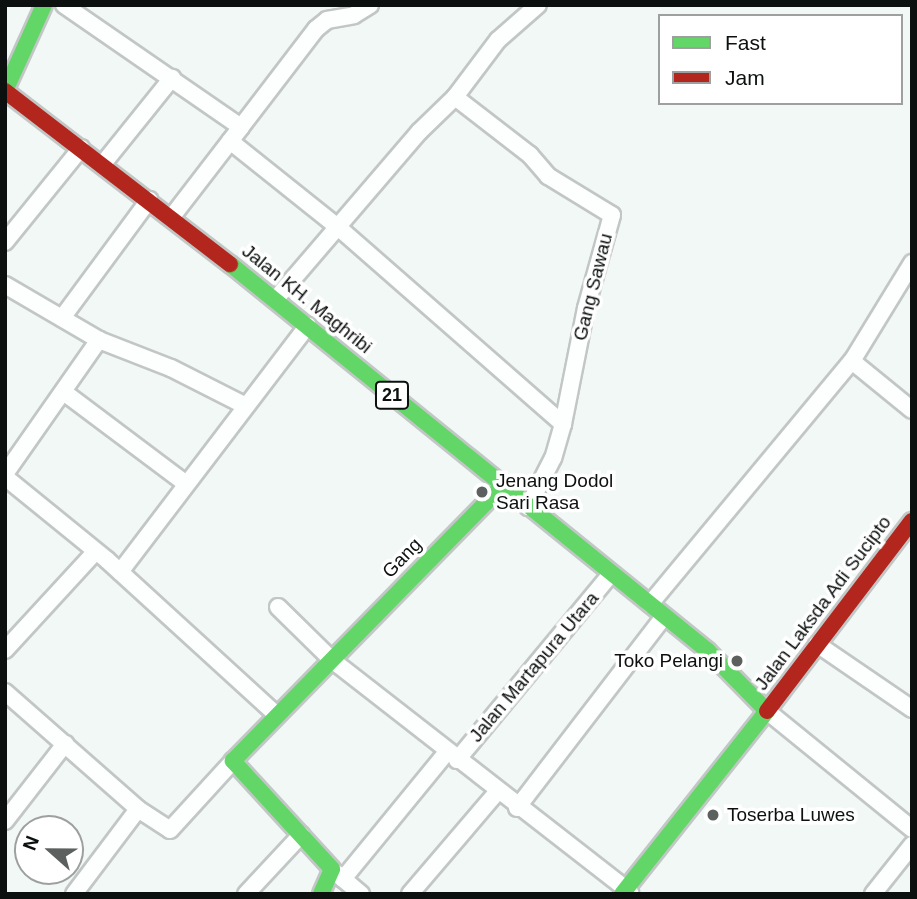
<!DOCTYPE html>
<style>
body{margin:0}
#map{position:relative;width:917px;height:899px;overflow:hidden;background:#f1f8f6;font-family:Arial,sans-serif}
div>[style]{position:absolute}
.roads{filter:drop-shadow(2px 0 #c2c7c6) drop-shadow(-2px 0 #c2c7c6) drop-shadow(0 2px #c2c7c6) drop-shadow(0 -2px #c2c7c6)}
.street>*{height:16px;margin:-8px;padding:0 8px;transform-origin:8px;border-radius:8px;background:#fdfefe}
.fast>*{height:16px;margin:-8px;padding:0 8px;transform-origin:8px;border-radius:8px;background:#63d668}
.jam>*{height:16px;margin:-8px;padding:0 8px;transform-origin:8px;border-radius:8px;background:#b3261e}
.dots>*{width:19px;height:19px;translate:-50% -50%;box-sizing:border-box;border:4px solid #fff;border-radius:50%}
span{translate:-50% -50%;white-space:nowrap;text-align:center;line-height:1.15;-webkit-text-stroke:7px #fff;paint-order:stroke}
.shield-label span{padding:2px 5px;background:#fff;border:2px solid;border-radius:5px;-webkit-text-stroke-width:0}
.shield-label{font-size:18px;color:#0c100f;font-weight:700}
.street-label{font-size:19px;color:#0c100f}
.poi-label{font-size:19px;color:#0c100f}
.left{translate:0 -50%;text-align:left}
.right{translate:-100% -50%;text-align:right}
.frame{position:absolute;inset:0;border:7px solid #0c100f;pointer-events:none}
.legend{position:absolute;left:658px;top:14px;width:245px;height:91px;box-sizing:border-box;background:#fff;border:2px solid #9e9f9f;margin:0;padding:9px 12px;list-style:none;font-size:21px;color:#0c100f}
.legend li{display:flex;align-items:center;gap:14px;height:35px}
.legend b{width:35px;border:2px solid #9e9f9f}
.north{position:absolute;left:14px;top:815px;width:70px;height:70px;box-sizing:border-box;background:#fff;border:2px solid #9e9f9f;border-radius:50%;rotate:291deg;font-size:19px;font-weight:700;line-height:28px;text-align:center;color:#0c100f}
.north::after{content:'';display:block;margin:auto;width:24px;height:32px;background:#5c6160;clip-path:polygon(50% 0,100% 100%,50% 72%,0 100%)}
</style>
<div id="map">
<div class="roads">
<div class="street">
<div style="left:64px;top:5px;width:215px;rotate:34.6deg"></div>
<div style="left:241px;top:127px;width:115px;rotate:127.6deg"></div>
<div style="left:455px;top:97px;width:95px;rotate:37.7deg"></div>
<div style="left:530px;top:155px;width:28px;rotate:49deg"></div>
<div style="left:548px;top:176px;width:75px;rotate:31.4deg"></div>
<div style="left:612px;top:215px;width:97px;rotate:105.6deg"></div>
<div style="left:586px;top:308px;width:118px;rotate:101.2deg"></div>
<div style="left:563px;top:424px;width:35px;rotate:106deg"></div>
<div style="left:553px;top:458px;width:55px;rotate:117deg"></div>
<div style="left:241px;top:127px;width:123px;rotate:-52.6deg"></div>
<div style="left:316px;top:29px;width:14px;rotate:-39deg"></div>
<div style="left:327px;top:20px;width:27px;rotate:-10deg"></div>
<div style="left:354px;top:15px;width:19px;rotate:-32deg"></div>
<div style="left:230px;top:141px;width:139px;rotate:38.6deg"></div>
<div style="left:339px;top:228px;width:298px;rotate:41.2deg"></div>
<div style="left:102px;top:165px;width:112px;rotate:-51.2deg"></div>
<div style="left:5px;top:242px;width:121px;rotate:-51deg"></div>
<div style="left:5px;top:285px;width:109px;rotate:30.3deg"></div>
<div style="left:99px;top:340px;width:77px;rotate:21.3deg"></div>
<div style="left:171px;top:368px;width:84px;rotate:26.9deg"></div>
<div style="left:275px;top:300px;width:221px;rotate:-49.4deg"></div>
<div style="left:419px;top:132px;width:50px;rotate:-44.2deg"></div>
<div style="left:455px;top:97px;width:71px;rotate:-53deg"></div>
<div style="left:498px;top:40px;width:53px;rotate:-41.2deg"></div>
<div style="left:62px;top:318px;width:147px;rotate:-53.6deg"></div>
<div style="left:852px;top:361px;width:115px;rotate:-58.5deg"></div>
<div style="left:65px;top:393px;width:151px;rotate:36.9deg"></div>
<div style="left:5px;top:474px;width:164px;rotate:-55deg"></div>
<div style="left:5px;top:477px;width:132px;rotate:39.1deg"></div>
<div style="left:107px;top:560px;width:230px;rotate:42.4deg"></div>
<div style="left:120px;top:572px;width:310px;rotate:-52.7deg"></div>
<div style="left:650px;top:604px;width:316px;rotate:-50.3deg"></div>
<div style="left:852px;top:361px;width:77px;rotate:39.2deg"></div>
<div style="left:278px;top:607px;width:76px;rotate:44.5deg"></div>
<div style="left:332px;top:660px;width:378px;rotate:37.9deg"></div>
<div style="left:817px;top:644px;width:115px;rotate:34.4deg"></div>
<div style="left:5px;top:650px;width:133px;rotate:-47.4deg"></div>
<div style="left:5px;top:692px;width:177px;rotate:41.3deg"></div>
<div style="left:767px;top:711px;width:187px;rotate:39.1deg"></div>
<div style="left:457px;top:760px;width:241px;rotate:-50.4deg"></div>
<div style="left:517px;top:808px;width:240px;rotate:-52.5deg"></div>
<div style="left:5px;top:821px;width:98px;rotate:-52.1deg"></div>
<div style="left:336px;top:873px;width:33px;rotate:40deg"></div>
<div style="left:343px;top:879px;width:164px;rotate:-50.7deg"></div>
<div style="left:74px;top:894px;width:106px;rotate:-53deg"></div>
<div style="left:138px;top:809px;width:38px;rotate:33deg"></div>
<div style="left:170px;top:830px;width:93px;rotate:-47.6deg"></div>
<div style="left:246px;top:894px;width:81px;rotate:-47deg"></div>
<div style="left:410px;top:894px;width:134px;rotate:-49.5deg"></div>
<div style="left:873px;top:894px;width:63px;rotate:-51.5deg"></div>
</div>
<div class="fast">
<div style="left:5px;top:91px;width:94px;rotate:-65.6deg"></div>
<div style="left:230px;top:264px;width:615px;rotate:38.99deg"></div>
<div style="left:708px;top:651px;width:84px;rotate:45.5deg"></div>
<div style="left:767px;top:711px;width:233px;rotate:128.4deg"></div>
<div style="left:321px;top:894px;width:27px;rotate:-66deg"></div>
<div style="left:332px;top:869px;width:147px;rotate:-132.5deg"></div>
<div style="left:233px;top:761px;width:385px;rotate:-45.6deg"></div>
</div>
<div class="jam">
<div style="left:5px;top:91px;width:284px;rotate:37.6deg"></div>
<div style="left:767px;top:711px;width:239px;rotate:-52.7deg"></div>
</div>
</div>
<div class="dots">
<div style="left:482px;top:492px;background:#5c6160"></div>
<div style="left:737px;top:661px;background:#5c6160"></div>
<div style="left:713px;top:815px;background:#5c6160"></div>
</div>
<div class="shield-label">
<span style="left:392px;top:395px">21</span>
</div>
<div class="street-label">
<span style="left:593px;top:287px;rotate:-76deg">Gang Sawau</span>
<span style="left:307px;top:299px;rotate:39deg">Jalan KH. Maghribi</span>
<span style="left:402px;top:558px;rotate:-46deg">Gang</span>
<span style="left:823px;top:603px;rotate:-53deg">Jalan Laksda Adi Sucipto</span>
<span style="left:534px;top:667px;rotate:-50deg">Jalan Martapura Utara</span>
</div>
<div class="poi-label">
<span class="left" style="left:496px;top:492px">Jenang Dodol<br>Sari Rasa</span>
<span class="right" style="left:723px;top:661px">Toko Pelangi</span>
<span class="left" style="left:727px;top:815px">Toserba Luwes</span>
</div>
<div class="frame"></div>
<ul class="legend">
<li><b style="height:9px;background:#63d668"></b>Fast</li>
<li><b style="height:9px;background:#b3261e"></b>Jam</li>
</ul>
<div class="north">N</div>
</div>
